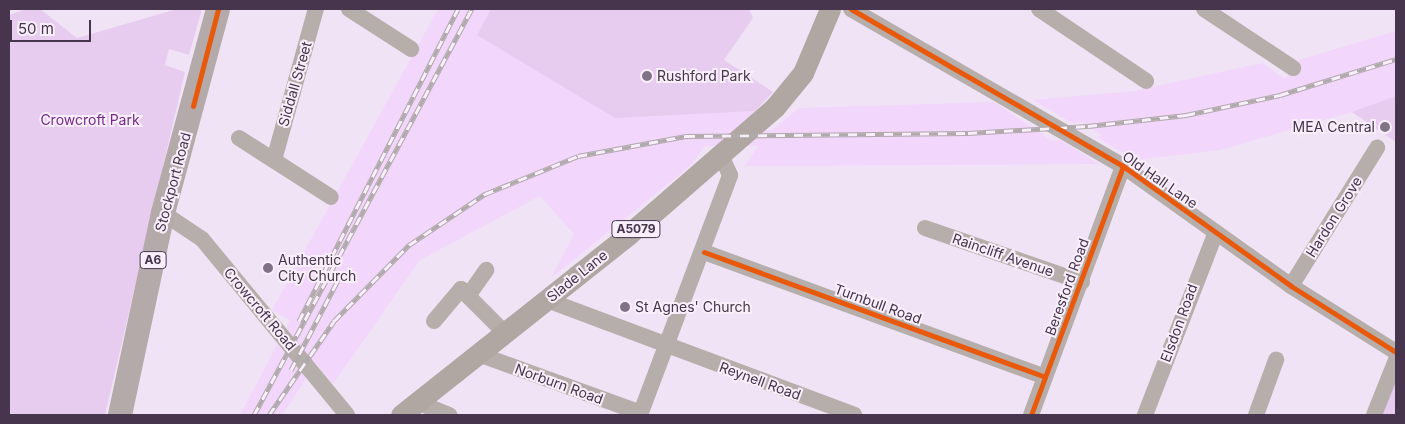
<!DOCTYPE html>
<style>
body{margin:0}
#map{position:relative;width:1405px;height:424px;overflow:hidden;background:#f1e3f6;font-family:Inter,sans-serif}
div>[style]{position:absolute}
.built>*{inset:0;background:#f2d6fb}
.green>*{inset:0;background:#e7ccf0}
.minor>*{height:16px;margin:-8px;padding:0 8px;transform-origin:8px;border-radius:8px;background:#b6aeaa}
.major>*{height:21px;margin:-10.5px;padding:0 10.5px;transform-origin:10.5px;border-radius:10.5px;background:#b0a7a3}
.highway>*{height:24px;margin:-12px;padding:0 12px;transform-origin:12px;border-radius:12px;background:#b5aaaa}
.rail>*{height:5px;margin-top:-2.5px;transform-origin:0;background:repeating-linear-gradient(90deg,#f8effb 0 9px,#b1aaab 0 18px);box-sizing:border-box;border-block:1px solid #b1aaab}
.cycleway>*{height:5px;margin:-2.5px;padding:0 2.5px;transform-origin:2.5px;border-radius:2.5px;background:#e8590c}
.dots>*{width:14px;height:14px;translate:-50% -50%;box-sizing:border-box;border:2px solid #f8effb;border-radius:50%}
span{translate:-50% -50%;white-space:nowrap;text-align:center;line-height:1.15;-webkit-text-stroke:4px #f8effb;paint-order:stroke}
.shield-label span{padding:1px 4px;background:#f8effb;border:1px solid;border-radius:4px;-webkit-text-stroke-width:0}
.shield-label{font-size:12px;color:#46354c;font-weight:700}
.poi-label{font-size:14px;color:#46354c}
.left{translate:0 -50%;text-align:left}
.right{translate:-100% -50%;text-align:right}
.street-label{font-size:14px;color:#46354c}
.park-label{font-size:14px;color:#75298a}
.frame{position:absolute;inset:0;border:10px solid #46354c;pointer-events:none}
.scale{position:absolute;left:10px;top:20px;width:81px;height:22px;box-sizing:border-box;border:2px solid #46354c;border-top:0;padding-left:6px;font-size:15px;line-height:18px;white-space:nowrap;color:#46354c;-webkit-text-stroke:4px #f8effb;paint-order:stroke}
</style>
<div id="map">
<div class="built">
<div style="clip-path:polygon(438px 9px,491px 9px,477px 35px,711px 110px,755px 111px,737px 130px,772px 130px,799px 108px,994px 102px,1052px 141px,1060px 140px,1099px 164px,745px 166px,758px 146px,705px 146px,689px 167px,551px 278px,574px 234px,540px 196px,420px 260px,333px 384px,316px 364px,282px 415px,240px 415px,290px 320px,272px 310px)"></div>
<div style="clip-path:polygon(1396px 31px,1396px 142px,1352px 112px,1220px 150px,1135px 160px,1096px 137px,1102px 136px,1082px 122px,1072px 123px,1033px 100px,1134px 91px,1262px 63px,1285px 79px,1299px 60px)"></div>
</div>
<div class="green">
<div style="clip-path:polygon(26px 9px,40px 9px,77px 38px,177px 9px,202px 9px,189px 55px,169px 49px,165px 65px,185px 72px,105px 415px,9px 415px,9px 15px)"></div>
<div style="clip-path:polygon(491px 9px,749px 9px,753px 18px,724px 60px,773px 92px,755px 111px,615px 118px,477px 35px)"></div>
<div style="clip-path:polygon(1396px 96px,1396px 142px,1352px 112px)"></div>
<div style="clip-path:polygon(1396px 376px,1396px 415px,1380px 415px)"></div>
</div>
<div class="minor">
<div style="left:349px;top:9px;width:74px;rotate:32.8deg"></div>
<div style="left:851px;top:9px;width:314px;rotate:30deg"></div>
<div style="left:1123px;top:166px;width:206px;rotate:35.5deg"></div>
<div style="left:1291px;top:286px;width:124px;rotate:32.2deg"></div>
<div style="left:1039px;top:9px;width:129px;rotate:33.9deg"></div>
<div style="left:1204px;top:9px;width:107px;rotate:33.5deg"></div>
<div style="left:239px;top:138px;width:109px;rotate:32.7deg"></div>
<div style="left:274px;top:160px;width:157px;rotate:-74.5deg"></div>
<div style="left:163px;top:213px;width:47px;rotate:33.7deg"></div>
<div style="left:202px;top:239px;width:228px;rotate:50.5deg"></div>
<div style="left:925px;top:228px;width:166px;rotate:19deg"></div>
<div style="left:704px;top:252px;width:363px;rotate:20.1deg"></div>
<div style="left:1291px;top:286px;width:163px;rotate:-58.1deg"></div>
<div style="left:468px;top:296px;width:32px;rotate:-55deg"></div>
<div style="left:547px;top:300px;width:328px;rotate:20.5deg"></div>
<div style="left:434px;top:321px;width:42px;rotate:-49.8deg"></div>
<div style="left:461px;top:289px;width:62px;rotate:45deg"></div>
<div style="left:478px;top:354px;width:173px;rotate:19.9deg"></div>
<div style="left:417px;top:402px;width:35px;rotate:22deg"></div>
<div style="left:640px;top:415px;width:256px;rotate:-69.4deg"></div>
<div style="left:730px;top:175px;width:21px;rotate:-115deg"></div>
<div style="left:1031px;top:415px;width:265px;rotate:-69.7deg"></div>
<div style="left:1145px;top:415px;width:196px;rotate:-68.8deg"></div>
<div style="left:1256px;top:415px;width:59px;rotate:-70deg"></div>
<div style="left:1374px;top:415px;width:59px;rotate:-68.2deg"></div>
</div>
<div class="major">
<div style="left:401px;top:415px;width:291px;rotate:-38.4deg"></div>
<div style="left:629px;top:234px;width:194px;rotate:-41deg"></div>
<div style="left:775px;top:107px;width:44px;rotate:-50.5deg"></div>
<div style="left:803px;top:73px;width:69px;rotate:-67.1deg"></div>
</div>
<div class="highway">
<div style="left:120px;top:415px;width:207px;rotate:-78deg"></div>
<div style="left:163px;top:213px;width:211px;rotate:-74.9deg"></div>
</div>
<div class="rail">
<div style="left:299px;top:321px;width:350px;rotate:-63deg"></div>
<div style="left:291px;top:370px;width:102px;rotate:-62.4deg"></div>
<div style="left:254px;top:415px;width:461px;rotate:-61.8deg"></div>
<div style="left:269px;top:415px;width:114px;rotate:-55.3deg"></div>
<div style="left:334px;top:321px;width:107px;rotate:-45.4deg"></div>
<div style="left:409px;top:245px;width:92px;rotate:-33.9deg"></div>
<div style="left:485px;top:194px;width:100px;rotate:-22.2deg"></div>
<div style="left:578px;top:156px;width:110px;rotate:-10.5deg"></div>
<div style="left:686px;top:136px;width:282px;rotate:-0.6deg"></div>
<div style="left:968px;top:133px;width:120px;rotate:-3.3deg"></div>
<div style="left:1088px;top:126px;width:99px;rotate:-6.4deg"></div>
<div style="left:1186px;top:115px;width:96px;rotate:-12deg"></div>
<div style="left:1280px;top:95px;width:121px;rotate:-17.2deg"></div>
</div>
<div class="cycleway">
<div style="left:851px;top:9px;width:314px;rotate:30deg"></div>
<div style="left:1123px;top:166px;width:206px;rotate:35.5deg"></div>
<div style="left:1291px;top:286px;width:124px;rotate:32.2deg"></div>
<div style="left:193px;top:106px;width:100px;rotate:-75.5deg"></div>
<div style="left:704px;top:252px;width:363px;rotate:20.1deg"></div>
<div style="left:1031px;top:415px;width:265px;rotate:-69.7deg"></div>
</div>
<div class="dots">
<div style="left:647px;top:76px;background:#827288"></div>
<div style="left:1385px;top:127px;background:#827288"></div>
<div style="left:268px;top:268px;background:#827288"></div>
<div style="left:625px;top:307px;background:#827288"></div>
</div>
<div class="shield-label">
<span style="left:636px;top:229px">A5079</span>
<span style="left:153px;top:260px">A6</span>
</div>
<div class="poi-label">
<span class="left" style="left:657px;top:76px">Rushford Park</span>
<span class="right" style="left:1375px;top:127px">MEA Central</span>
<span class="left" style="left:278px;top:268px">Authentic<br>City Church</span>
<span class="left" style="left:635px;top:307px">St Agnes' Church</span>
</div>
<div class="street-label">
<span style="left:295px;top:84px;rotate:-74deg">Siddall Street</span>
<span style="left:1160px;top:180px;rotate:35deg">Old Hall Lane</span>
<span style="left:173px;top:182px;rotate:-75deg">Stockport Road</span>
<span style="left:1334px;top:217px;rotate:-58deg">Hardon Grove</span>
<span style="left:1003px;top:255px;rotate:19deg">Raincliff Avenue</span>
<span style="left:577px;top:276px;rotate:-39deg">Slade Lane</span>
<span style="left:1067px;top:287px;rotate:-70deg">Beresford Road</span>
<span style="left:878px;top:304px;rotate:20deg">Turnbull Road</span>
<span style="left:260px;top:309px;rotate:50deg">Crowcroft Road</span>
<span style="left:1179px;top:323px;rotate:-70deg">Elsdon Road</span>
<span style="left:760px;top:381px;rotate:20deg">Reynell Road</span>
<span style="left:559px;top:384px;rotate:20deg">Norburn Road</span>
</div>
<div class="park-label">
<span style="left:90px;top:120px">Crowcroft Park</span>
</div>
<div class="frame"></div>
<div class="scale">50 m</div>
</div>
